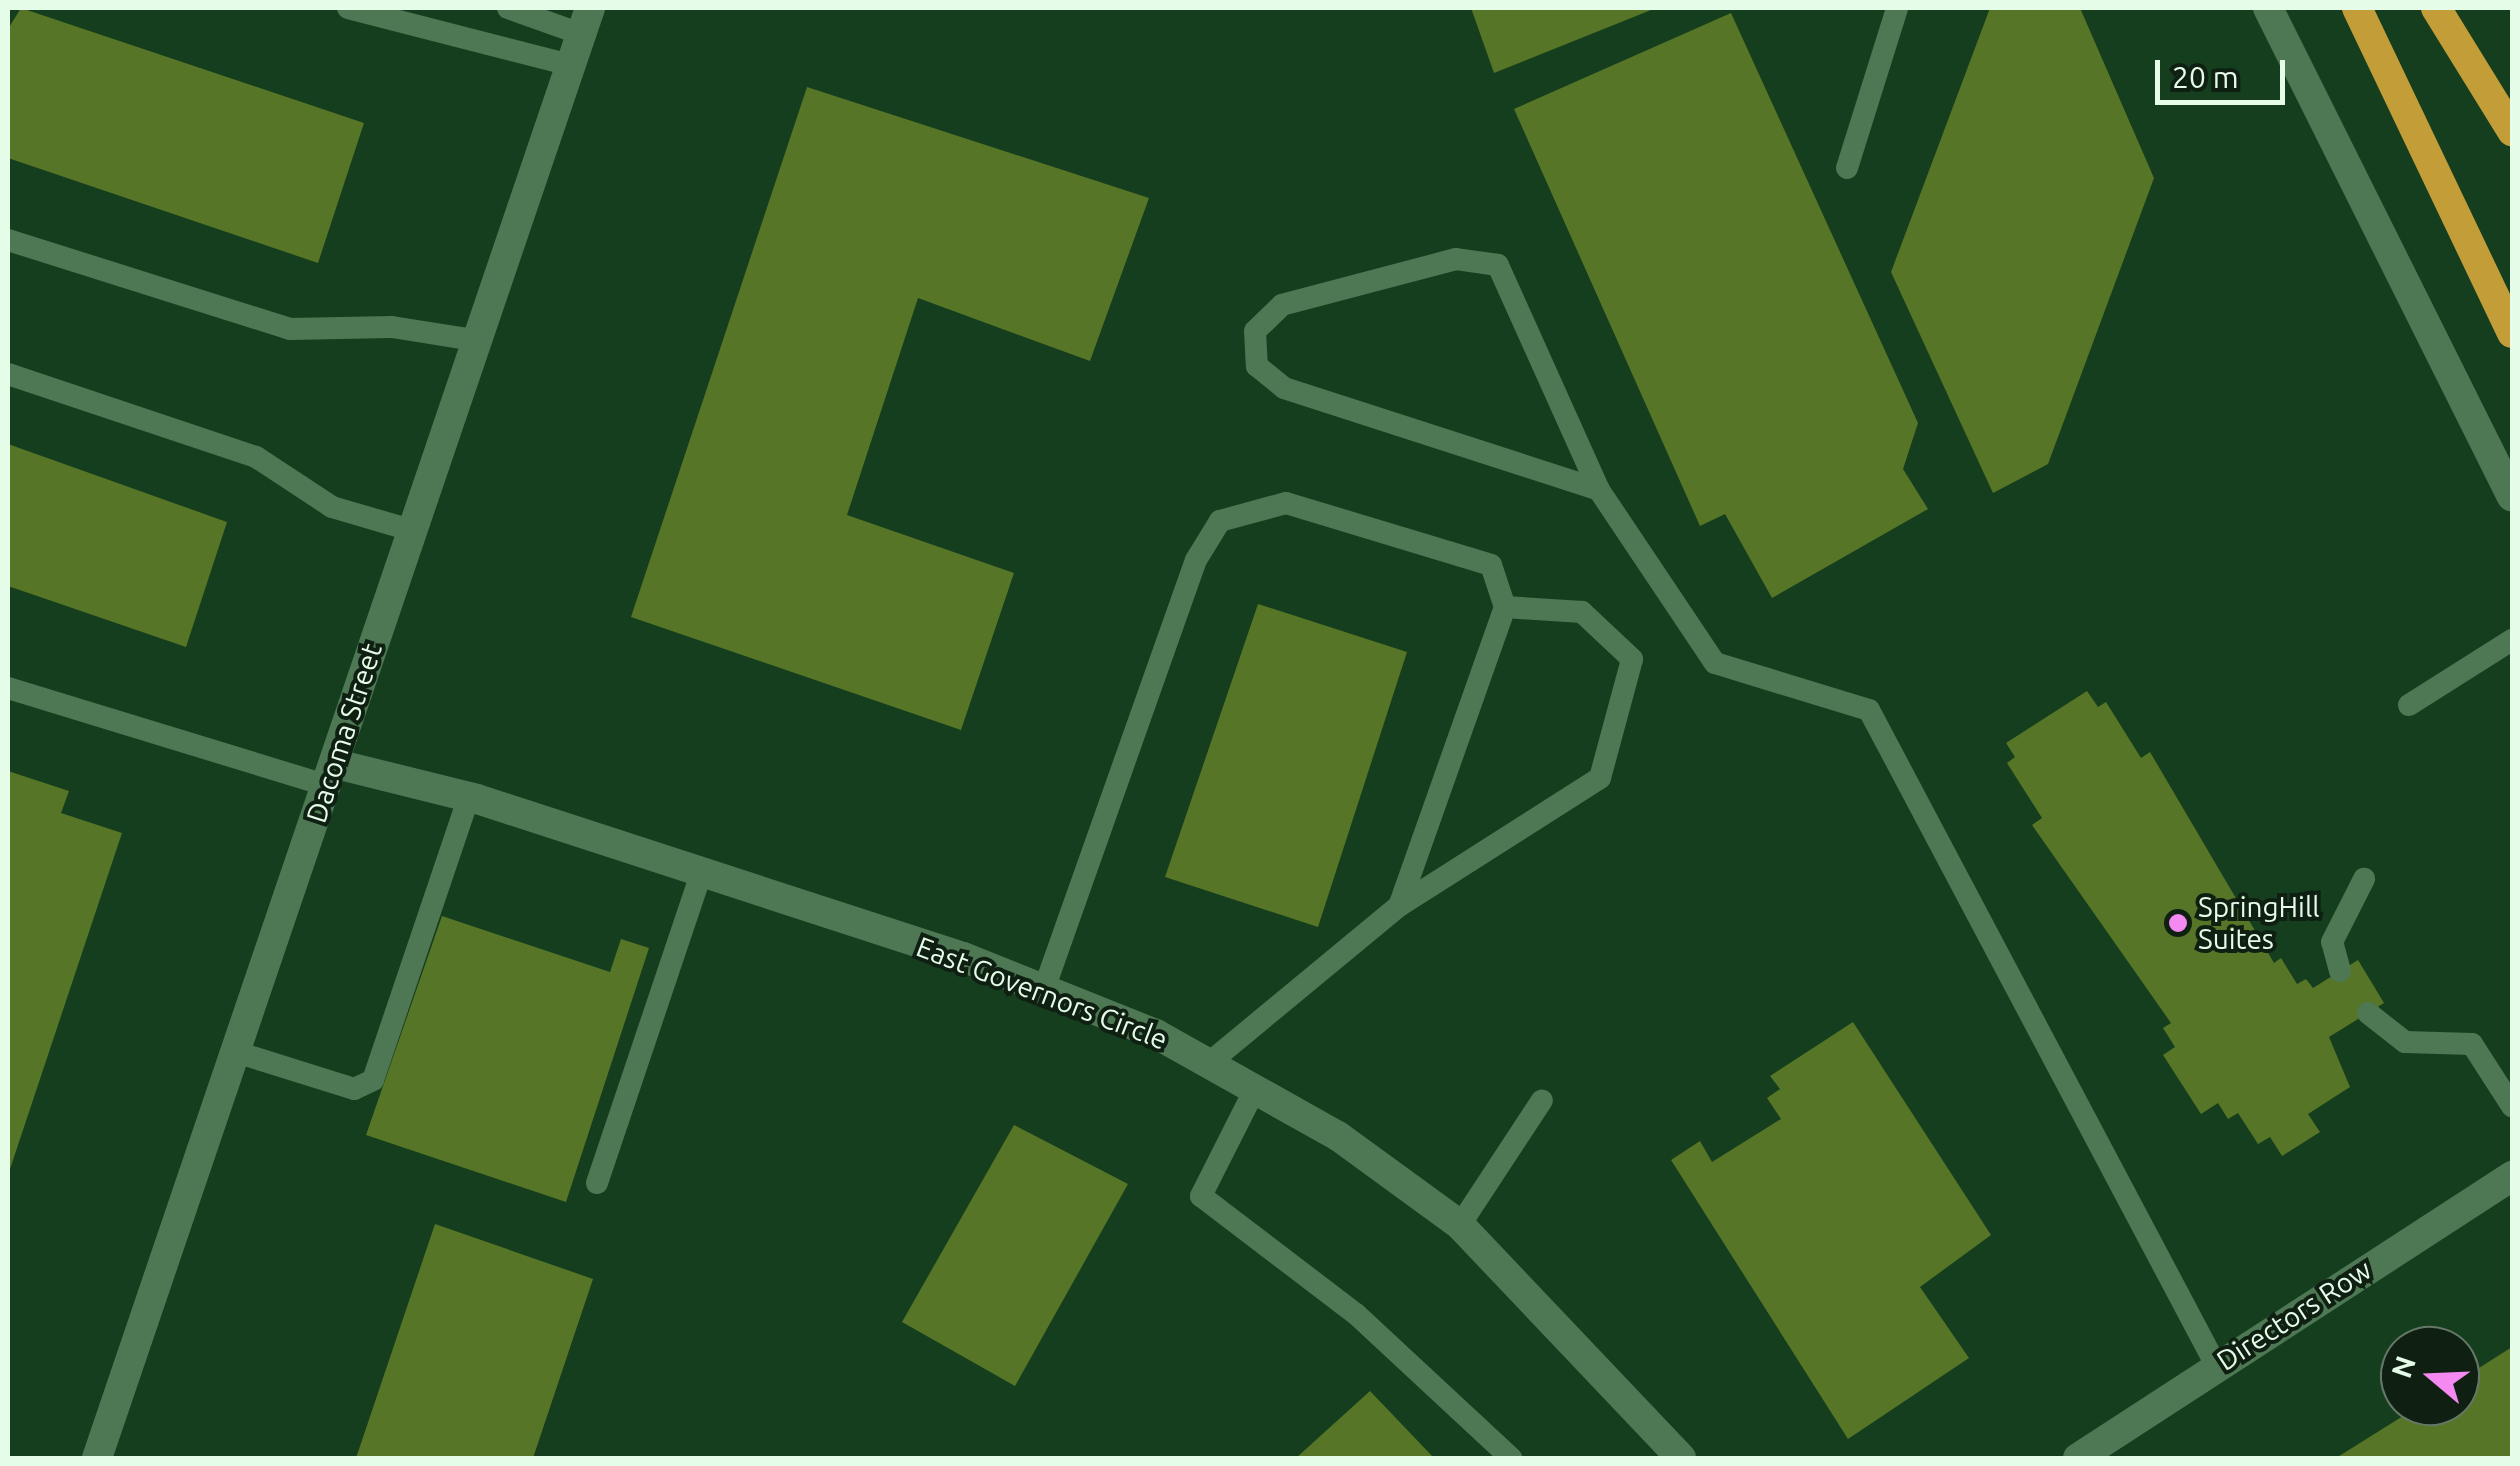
<!DOCTYPE html>
<style>
body{margin:0}
#map{position:relative;width:2520px;height:1466px;overflow:hidden;background:#153e1e;font-family:Ubuntu,sans-serif}
div>[style]{position:absolute}
.building>*{inset:0;background:#567526}
.service>*{height:22px;margin:-11px;padding:0 11px;transform-origin:11px;border-radius:11px;background:#4e7854}
.tertiary>*{height:30px;margin:-15px;padding:0 15px;transform-origin:15px;border-radius:15px;background:#4e7854}
.secondary>*{height:30px;margin:-15px;padding:0 15px;transform-origin:15px;border-radius:15px;background:#4e7854}
.motorway>*{height:30px;margin:-15px;padding:0 15px;transform-origin:15px;border-radius:15px;background:#c39d38}
.dots>*{width:28px;height:28px;translate:-50% -50%;box-sizing:border-box;border:5px solid #0f2012;border-radius:50%}
span{translate:-50% -50%;white-space:nowrap;text-align:center;line-height:1.15;-webkit-text-stroke:8px #0f2012;paint-order:stroke}
.street-label{font-size:28px;color:#e5fce8}
.poi-label{font-size:28px;color:#e5fce8}
.left{translate:0 -50%;text-align:left}
.frame{position:absolute;inset:0;border:10px solid #e5fce8;pointer-events:none}
.north{position:absolute;left:2380px;top:1326px;width:100px;height:100px;box-sizing:border-box;background:#0f2012;border:2px solid #657868;border-radius:50%;rotate:289deg;font-size:28px;font-weight:700;line-height:40px;text-align:center;color:#e5fce8}
.north::after{content:'';display:block;margin:auto;width:35px;height:45px;background:#f389f1;clip-path:polygon(50% 0,100% 100%,50% 72%,0 100%)}
.scale{position:absolute;left:2155px;top:60px;width:130px;height:45px;box-sizing:border-box;border:5px solid #e5fce8;border-top:0;padding-left:12px;font-size:30px;line-height:35px;white-space:nowrap;color:#e5fce8;-webkit-text-stroke:8px #0f2012;paint-order:stroke}
</style>
<div id="map">
<div class="building">
<div style="clip-path:polygon(21px 8px,364px 123px,318px 263px,8px 158px,8px 29px)"></div>
<div style="clip-path:polygon(1471px 8px,1656px 8px,1494px 73px)"></div>
<div style="clip-path:polygon(1990px 8px,2080px 8px,2154px 178px,2048px 464px,1993px 493px,1891px 272px)"></div>
<div style="clip-path:polygon(1731px 13px,1918px 423px,1903px 469px,1928px 509px,1772px 598px,1725px 514px,1700px 526px,1514px 109px)"></div>
<div style="clip-path:polygon(807px 87px,1149px 198px,1090px 361px,918px 298px,847px 515px,1014px 573px,961px 730px,631px 617px)"></div>
<div style="clip-path:polygon(8px 444px,227px 522px,186px 647px,8px 586px)"></div>
<div style="clip-path:polygon(1258px 604px,1407px 652px,1318px 927px,1165px 877px)"></div>
<div style="clip-path:polygon(2087px 691px,2098px 707px,2106px 702px,2141px 758px,2150px 752px,2274px 963px,2281px 958px,2297px 984px,2306px 979px,2313px 988px,2358px 960px,2384px 1003px,2329px 1037px,2350px 1087px,2308px 1114px,2320px 1132px,2282px 1156px,2270px 1137px,2258px 1144px,2238px 1113px,2228px 1119px,2218px 1103px,2201px 1114px,2163px 1055px,2175px 1047px,2163px 1028px,2171px 1023px,2032px 825px,2042px 818px,2007px 763px,2015px 757px,2006px 743px)"></div>
<div style="clip-path:polygon(8px 771px,69px 791px,61px 813px,122px 833px,8px 1175px)"></div>
<div style="clip-path:polygon(442px 916px,610px 972px,621px 939px,649px 948px,566px 1202px,366px 1135px)"></div>
<div style="clip-path:polygon(1853px 1022px,1991px 1235px,1920px 1287px,1969px 1358px,1848px 1439px,1671px 1160px,1700px 1141px,1712px 1162px,1781px 1119px,1767px 1098px,1780px 1089px,1770px 1076px)"></div>
<div style="clip-path:polygon(1014px 1125px,1128px 1184px,1015px 1386px,902px 1322px)"></div>
<div style="clip-path:polygon(435px 1224px,593px 1279px,533px 1458px,356px 1458px)"></div>
<div style="clip-path:polygon(2512px 1347px,2512px 1458px,2336px 1458px,2419px 1406px,2460px 1406px,2460px 1380px)"></div>
<div style="clip-path:polygon(1370px 1391px,1434px 1458px,1296px 1458px)"></div>
</div>
<div class="service">
<div style="left:348px;top:8px;width:229px;rotate:14.4deg"></div>
<div style="left:508px;top:8px;width:77px;rotate:19.6deg"></div>
<div style="left:1847px;top:168px;width:168px;rotate:-72.6deg"></div>
<div style="left:8px;top:240px;width:296px;rotate:17.5deg"></div>
<div style="left:290px;top:329px;width:102px;rotate:-1.1deg"></div>
<div style="left:392px;top:327px;width:82px;rotate:9.1deg"></div>
<div style="left:8px;top:374px;width:262px;rotate:18.5deg"></div>
<div style="left:256px;top:457px;width:91px;rotate:33.3deg"></div>
<div style="left:332px;top:507px;width:78px;rotate:16.3deg"></div>
<div style="left:1599px;top:490px;width:247px;rotate:-114.2deg"></div>
<div style="left:1498px;top:265px;width:42px;rotate:-171.9deg"></div>
<div style="left:1456px;top:259px;width:180px;rotate:165.2deg"></div>
<div style="left:1282px;top:305px;width:37px;rotate:136deg"></div>
<div style="left:1255px;top:331px;width:35px;rotate:87deg"></div>
<div style="left:1257px;top:366px;width:35px;rotate:39deg"></div>
<div style="left:1284px;top:388px;width:331px;rotate:17.9deg"></div>
<div style="left:1599px;top:490px;width:208px;rotate:56.2deg"></div>
<div style="left:1715px;top:663px;width:161px;rotate:17deg"></div>
<div style="left:1869px;top:710px;width:741px;rotate:62.09deg"></div>
<div style="left:8px;top:688px;width:335px;rotate:17deg"></div>
<div style="left:2409px;top:705px;width:122px;rotate:-32.3deg"></div>
<div style="left:2340px;top:971px;width:30px;rotate:-105deg"></div>
<div style="left:2332px;top:942px;width:71px;rotate:-63.1deg"></div>
<div style="left:1044px;top:989px;width:455px;rotate:-70.5deg"></div>
<div style="left:1196px;top:560px;width:46px;rotate:-58.4deg"></div>
<div style="left:1220px;top:521px;width:68px;rotate:-15.3deg"></div>
<div style="left:1286px;top:503px;width:214px;rotate:16.8deg"></div>
<div style="left:1491px;top:565px;width:44px;rotate:71.6deg"></div>
<div style="left:2368px;top:1013px;width:47px;rotate:38.1deg"></div>
<div style="left:2405px;top:1042px;width:67px;rotate:1.7deg"></div>
<div style="left:2472px;top:1044px;width:74px;rotate:57.2deg"></div>
<div style="left:236px;top:1052px;width:124px;rotate:17.4deg"></div>
<div style="left:354px;top:1089px;width:21px;rotate:-25deg"></div>
<div style="left:373px;top:1080px;width:299px;rotate:-71.3deg"></div>
<div style="left:1209px;top:1063px;width:246px;rotate:-39.6deg"></div>
<div style="left:1399px;top:906px;width:238px;rotate:-32.5deg"></div>
<div style="left:1600px;top:778px;width:123px;rotate:-74.9deg"></div>
<div style="left:1632px;top:659px;width:69px;rotate:-136.8deg"></div>
<div style="left:1582px;top:612px;width:77px;rotate:-176.3deg"></div>
<div style="left:1505px;top:607px;width:317px;rotate:109.5deg"></div>
<div style="left:1255px;top:1089px;width:120px;rotate:116.8deg"></div>
<div style="left:1201px;top:1196px;width:195px;rotate:37.3deg"></div>
<div style="left:1356px;top:1314px;width:212px;rotate:42.9deg"></div>
<div style="left:597px;top:1183px;width:326px;rotate:-71.4deg"></div>
<div style="left:1460px;top:1225px;width:149px;rotate:-56.7deg"></div>
</div>
<div class="tertiary">
<div style="left:336px;top:764px;width:145px;rotate:13.9deg"></div>
<div style="left:477px;top:799px;width:511px;rotate:18.01deg"></div>
<div style="left:963px;top:957px;width:208px;rotate:21.8deg"></div>
<div style="left:1156px;top:1034px;width:209px;rotate:29.3deg"></div>
<div style="left:1338px;top:1136px;width:151px;rotate:36.1deg"></div>
<div style="left:1460px;top:1225px;width:321px;rotate:46.5deg"></div>
<div style="left:2078px;top:1458px;width:518px;rotate:-33.01deg"></div>
</div>
<div class="secondary">
<div style="left:2268px;top:8px;width:546px;rotate:63.48deg"></div>
<div style="left:97px;top:1458px;width:1532px;rotate:-71.22deg"></div>
</div>
<div class="motorway">
<div style="left:2357px;top:8px;width:360px;rotate:64.5deg"></div>
<div style="left:2436px;top:8px;width:145px;rotate:58.3deg"></div>
</div>
<div class="dots">
<div style="left:2178px;top:923px;background:#f389f1"></div>
</div>
<div class="street-label">
<span style="left:344px;top:733px;rotate:-72deg">Dacoma Street</span>
<span style="left:1042px;top:993px;rotate:21deg">East Governors Circle</span>
<span style="left:2294px;top:1315px;rotate:-33deg">Directors Row</span>
</div>
<div class="poi-label">
<span class="left" style="left:2198px;top:923px">SpringHill<br>Suites</span>
</div>
<div class="frame"></div>
<div class="north">N</div>
<div class="scale">20 m</div>
</div>
